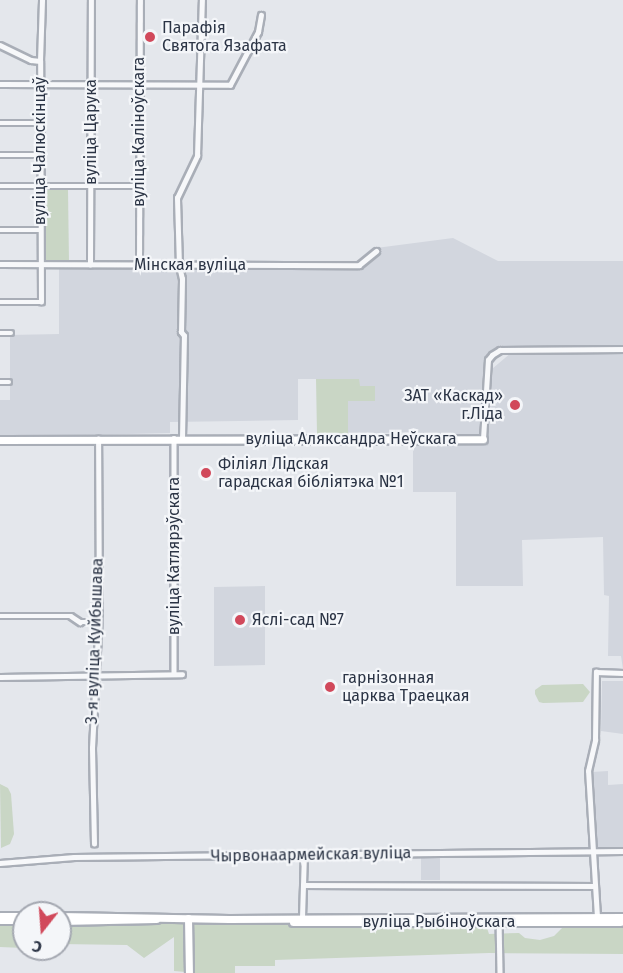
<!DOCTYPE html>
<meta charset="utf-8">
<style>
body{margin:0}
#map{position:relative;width:623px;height:973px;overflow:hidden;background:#e4e7ec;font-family:"Fira Sans",sans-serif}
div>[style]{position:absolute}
.built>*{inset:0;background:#d2d6de}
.green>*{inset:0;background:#c9d6c5}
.roads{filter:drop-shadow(2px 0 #a9aeb7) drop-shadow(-2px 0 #a9aeb7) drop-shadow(0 2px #a9aeb7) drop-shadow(0 -2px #a9aeb7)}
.street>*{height:4.5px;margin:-2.25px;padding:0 2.25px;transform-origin:2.25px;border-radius:2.25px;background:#f7f8fa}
.secondary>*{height:7px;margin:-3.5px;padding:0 3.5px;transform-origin:3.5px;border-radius:3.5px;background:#fff}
.dots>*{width:16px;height:16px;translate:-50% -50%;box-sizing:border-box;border:3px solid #f4f6f9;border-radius:50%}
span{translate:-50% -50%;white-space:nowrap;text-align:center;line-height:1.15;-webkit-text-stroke:4.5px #f4f6f9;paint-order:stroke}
.poi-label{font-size:16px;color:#2b3445}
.left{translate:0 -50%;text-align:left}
.right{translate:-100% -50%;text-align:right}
.street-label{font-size:16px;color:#2b3445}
.north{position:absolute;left:12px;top:901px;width:60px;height:60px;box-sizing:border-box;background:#f4f6f9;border:2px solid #a4a8b1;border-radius:50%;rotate:197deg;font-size:16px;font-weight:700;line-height:24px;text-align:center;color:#2b3445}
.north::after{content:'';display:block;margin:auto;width:21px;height:27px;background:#d1495b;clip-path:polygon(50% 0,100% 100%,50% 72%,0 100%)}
</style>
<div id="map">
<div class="built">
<div style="clip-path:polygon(evenodd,453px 238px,498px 261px,623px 261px,623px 669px,621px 656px,608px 656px,609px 596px,604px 595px,603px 537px,522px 540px,523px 586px,456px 586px,456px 492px,413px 492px,413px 432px,348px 434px,348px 401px,375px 401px,359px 386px,359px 379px,298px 379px,298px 420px,170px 422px,170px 433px,0 437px,0 400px,10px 400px,10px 335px,59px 334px,59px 267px,172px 267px,173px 262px,360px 263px,376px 248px,453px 238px,497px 347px,545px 347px,545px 353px,511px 353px,492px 369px,491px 420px,483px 420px,485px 358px,497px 347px)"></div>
<div style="clip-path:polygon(265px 586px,265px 665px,214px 666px,214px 587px)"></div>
<div style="clip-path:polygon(602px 681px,623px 681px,623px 734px,601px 731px)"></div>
<div style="clip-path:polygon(608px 771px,608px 785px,623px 784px,623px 847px,594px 848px,592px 772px)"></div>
<div style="clip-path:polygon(421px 855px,440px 855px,440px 880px,421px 880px)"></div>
</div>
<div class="green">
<div style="clip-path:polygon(42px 190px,68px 190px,69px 262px,44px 262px)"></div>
<div style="clip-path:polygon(316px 379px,359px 379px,360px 386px,375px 386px,375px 401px,348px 401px,348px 434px,317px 434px)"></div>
<div style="clip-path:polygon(583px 684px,590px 692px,583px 702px,543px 703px,539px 702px,535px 694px,535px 690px,542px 685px)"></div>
<div style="clip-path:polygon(0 784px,8px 788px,11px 794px,14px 834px,10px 844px,1px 848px)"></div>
<div style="clip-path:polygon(24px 922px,24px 948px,0 947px,0 923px)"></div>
<div style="clip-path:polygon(485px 922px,489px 934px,519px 933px,525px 938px,540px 940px,554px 936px,563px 927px,563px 922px,623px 922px,623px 954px,489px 953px,275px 960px,275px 966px,235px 966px,235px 973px,194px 973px,193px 923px)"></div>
<div style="clip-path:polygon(60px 923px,185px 923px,186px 972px,174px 971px,174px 937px,144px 958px,127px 945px,60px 944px)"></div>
</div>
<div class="roads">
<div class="street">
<div style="left:0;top:45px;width:34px;rotate:26deg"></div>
<div style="left:31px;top:60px;width:9px;rotate:6deg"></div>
<div style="left:0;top:84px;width:230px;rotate:0.2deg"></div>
<div style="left:230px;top:85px;width:60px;rotate:-62.2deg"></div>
<div style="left:258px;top:32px;width:17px;rotate:-80deg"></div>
<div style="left:0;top:123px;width:40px"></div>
<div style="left:0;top:155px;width:40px"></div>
<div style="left:0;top:186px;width:138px"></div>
<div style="left:0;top:230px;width:39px"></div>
<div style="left:0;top:264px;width:359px;rotate:0.2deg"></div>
<div style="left:359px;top:265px;width:22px;rotate:-39deg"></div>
<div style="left:90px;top:265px;width:265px;rotate:-89.8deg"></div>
<div style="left:139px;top:265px;width:265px;rotate:-89.8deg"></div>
<div style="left:0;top:302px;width:41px"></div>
<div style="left:41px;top:302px;width:241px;rotate:-90.2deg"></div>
<div style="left:40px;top:61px;width:61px;rotate:-88.1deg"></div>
<div style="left:0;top:333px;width:11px"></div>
<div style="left:0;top:382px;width:9px"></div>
<div style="left:174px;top:438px;width:236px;rotate:90deg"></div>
<div style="left:182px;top:438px;width:102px;rotate:-88.9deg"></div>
<div style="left:184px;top:336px;width:5px;rotate:-127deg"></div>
<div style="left:181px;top:332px;width:53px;rotate:-88.9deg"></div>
<div style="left:182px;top:279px;width:13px;rotate:-103deg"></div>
<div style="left:179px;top:266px;width:68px;rotate:-91.7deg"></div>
<div style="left:177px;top:198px;width:47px;rotate:-64.5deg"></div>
<div style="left:197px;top:156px;width:156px;rotate:-88.2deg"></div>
<div style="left:483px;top:439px;width:79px;rotate:-86.4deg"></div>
<div style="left:488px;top:360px;width:6px;rotate:-51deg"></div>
<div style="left:492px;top:355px;width:9px;rotate:-32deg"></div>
<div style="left:500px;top:350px;width:123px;rotate:-0.5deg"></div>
<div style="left:0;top:616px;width:71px"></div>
<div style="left:71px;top:616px;width:11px;rotate:34deg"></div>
<div style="left:80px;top:622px;width:17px"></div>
<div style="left:0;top:677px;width:182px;rotate:-0.9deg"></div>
<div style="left:94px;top:844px;width:96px;rotate:-91.2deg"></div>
<div style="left:92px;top:748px;width:134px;rotate:-87deg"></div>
<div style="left:99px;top:614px;width:175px;rotate:-90.3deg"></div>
<div style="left:0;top:863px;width:74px;rotate:-4.6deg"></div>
<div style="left:74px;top:857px;width:549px;rotate:-0.63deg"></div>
<div style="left:303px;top:885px;width:292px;rotate:0.2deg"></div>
<div style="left:302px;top:917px;width:62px;rotate:-88.2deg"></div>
<div style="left:597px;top:917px;width:146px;rotate:-93.5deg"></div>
<div style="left:588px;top:771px;width:32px;rotate:-77deg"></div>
<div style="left:595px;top:740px;width:68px;rotate:-89.2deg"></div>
<div style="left:596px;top:672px;width:27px;rotate:2deg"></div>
<div style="left:499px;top:919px;width:54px;rotate:88.9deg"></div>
</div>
<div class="secondary">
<div style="left:0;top:440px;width:483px;rotate:-0.1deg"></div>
<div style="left:0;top:916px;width:24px"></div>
<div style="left:60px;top:916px;width:169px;rotate:1deg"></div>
<div style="left:229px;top:919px;width:394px;rotate:-0.3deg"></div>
<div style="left:188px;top:918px;width:55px;rotate:89deg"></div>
<div style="left:0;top:920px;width:24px"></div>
<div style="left:60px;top:921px;width:96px;rotate:-1.2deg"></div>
<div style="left:293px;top:922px;width:327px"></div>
</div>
</div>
<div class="dots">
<div style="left:150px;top:37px;background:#d1495b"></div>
<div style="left:515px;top:405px;background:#d1495b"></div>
<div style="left:206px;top:473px;background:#d1495b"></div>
<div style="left:240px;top:620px;background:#d1495b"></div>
<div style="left:330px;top:687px;background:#d1495b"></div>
</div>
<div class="poi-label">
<span class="left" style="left:162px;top:37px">Парафія<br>Святога Язафата</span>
<span class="right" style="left:503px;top:405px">ЗАТ «Каскад»<br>г.Ліда</span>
<span class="left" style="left:218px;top:473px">Філіял Лідская<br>гарадская бібліятэка №1</span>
<span class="left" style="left:252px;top:620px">Яслі-сад №7</span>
<span class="left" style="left:342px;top:687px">гарнізонная<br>царква Траецкая</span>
</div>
<div class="street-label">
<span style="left:91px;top:132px;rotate:-90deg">вуліца Царука</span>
<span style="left:139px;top:132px;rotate:-90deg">вуліца Каліноўскага</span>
<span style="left:40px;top:151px;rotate:-90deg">вуліца Чалюскінцаў</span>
<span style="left:190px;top:265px">Мінская вуліца</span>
<span style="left:351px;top:439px">вуліца Аляксандра Неўскага</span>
<span style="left:174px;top:556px;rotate:-90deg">вуліца Катлярэўскага</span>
<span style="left:95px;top:641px;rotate:-88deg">3-я вуліца Куйбышава</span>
<span style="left:311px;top:855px;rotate:-1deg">Чырвонаармейская вуліца</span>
<span style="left:439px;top:922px">вуліца Рыбіноўскага</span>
</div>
<div class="north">С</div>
</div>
